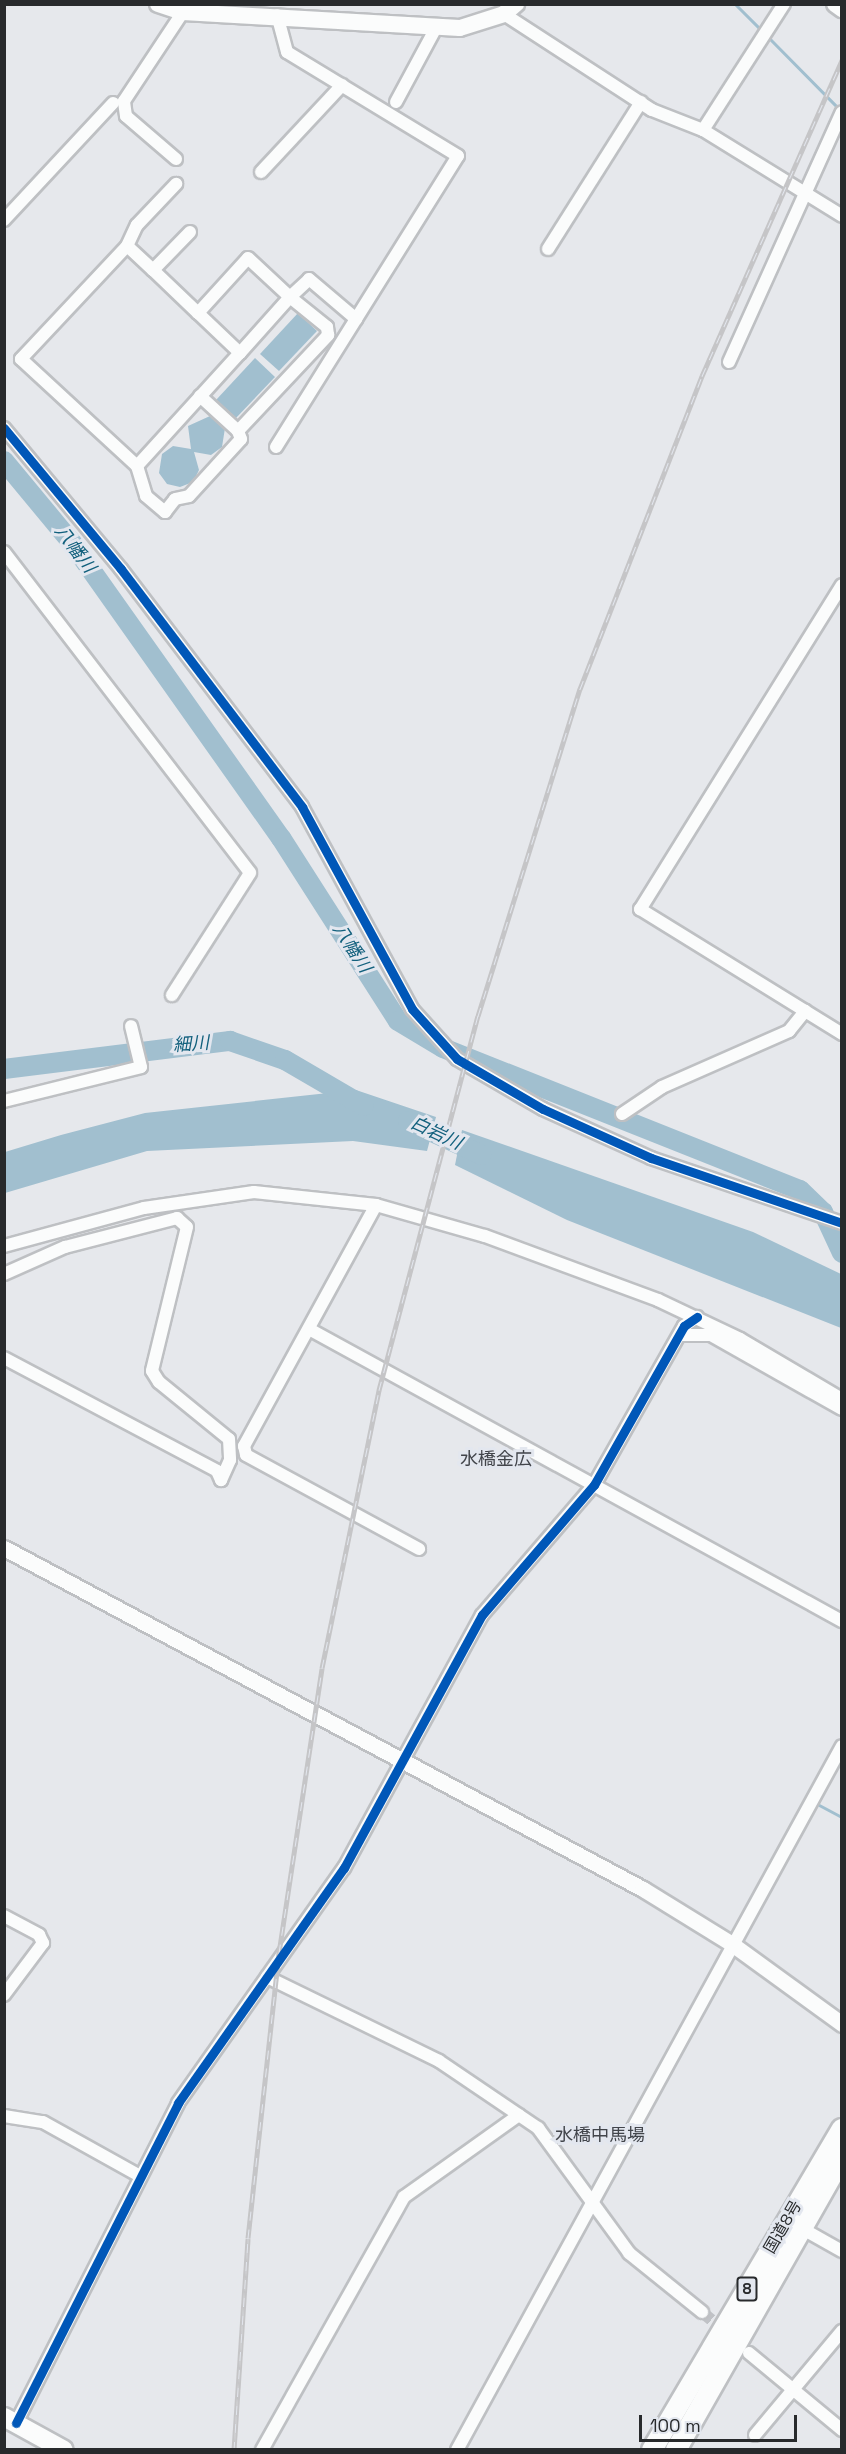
<!DOCTYPE html>
<meta charset="utf-8">
<style>
body{margin:0}
#map{position:relative;width:846px;height:2454px;overflow:hidden;background:#e6e8ec;font-family:"Space Grotesk","Noto Sans JP",sans-serif}
div>[style]{position:absolute}
.water>*{inset:0;background:#a1bfcf}
.stream>*{height:3px;margin:-1.5px;padding:0 1.5px;transform-origin:1.5px;border-radius:1.5px;background:#a1bfcf}
.river>*{height:20px;margin:-10px;padding:0 10px;transform-origin:10px;border-radius:10px;background:#a1bfcf}
.minor-tunnel>*{height:12px;margin-top:-6px;transform-origin:0;background:repeating-linear-gradient(90deg,#c0c2c6 0 12px,transparent 0 18px)}
.roads{filter:drop-shadow(2px 0 #bec0c3) drop-shadow(-2px 0 #bec0c3) drop-shadow(0 2px #bec0c3) drop-shadow(0 -2px #bec0c3)}
.minor>*{height:12px;margin:-6px;padding:0 6px;transform-origin:6px;border-radius:6px;background:#fbfcfc}
.tertiary>*{height:15px;margin:-7.5px;padding:0 7.5px;transform-origin:7.5px;border-radius:7.5px;background:#fbfcfc}
.secondary>*{height:16px;margin:-8px;padding:0 8px;transform-origin:8px;border-radius:8px;background:#fbfcfc}
.primary>*{height:18px;margin:-9px;padding:0 9px;transform-origin:9px;border-radius:9px;background:#fbfcfc}
.trunk>*{height:20px;margin:-10px;padding:0 10px;transform-origin:10px;border-radius:10px;background:#fbfcfc}
.rail>*{height:5px;margin-top:-2.5px;transform-origin:0;background:repeating-linear-gradient(90deg,#e3e7ef 0 9px,#c5c5c7 0 18px);box-sizing:border-box;border-block:2px solid #c5c5c7}
.cycleway>*{height:9px;margin:-4.5px;padding:0 4.5px;transform-origin:4.5px;border-radius:4.5px;background:#0057b8}
span{translate:-50% -50%;white-space:nowrap;text-align:center;line-height:1.15;-webkit-text-stroke:6px #e3e7ef;paint-order:stroke}
.shield-label span{padding:2px 4px;background:#e3e7ef;border:2px solid;border-radius:4px;-webkit-text-stroke-width:0}
.shield-label{font-size:15px;color:#282a2c;font-weight:700}
.street-label{font-size:16px;color:#282a2c}
.water-label{font-size:18px;color:#12607d;font-style:italic}
.neighbourhood-label{font-size:18px;color:#42454b}
.frame{position:absolute;inset:0;border:6px solid #282a2c;pointer-events:none}
.scale{position:absolute;left:639px;top:2415px;width:158px;height:27px;box-sizing:border-box;border:3px solid #282a2c;border-top:0;padding-left:8px;font-size:18px;line-height:21px;white-space:nowrap;color:#282a2c;-webkit-text-stroke:4px #e3e7ef;paint-order:stroke}
</style>
<div id="map">
<div class="water">
<div style="clip-path:polygon(298px 313px,317px 331px,279px 371px,260px 354px)"></div>
<div style="clip-path:polygon(255px 358px,275px 377px,236px 418px,216px 400px)"></div>
<div style="clip-path:polygon(210px 416px,225px 428px,222px 447px,211px 455px,194px 452px,199px 470px,193px 482px,180px 487px,167px 484px,159px 473px,162px 454px,173px 446px,191px 449px,188px 426px)"></div>
<div style="clip-path:polygon(356px 1090px,436px 1117px,427px 1151px,353px 1141px,147px 1151px,5px 1193px,5px 1152px,61px 1135px,145px 1113px)"></div>
<div style="clip-path:polygon(462px 1130px,753px 1232px,841px 1274px,841px 1328px,567px 1220px,455px 1165px)"></div>
</div>
<div class="stream">
<div style="left:735px;top:4px;width:37px;rotate:45deg"></div>
<div style="left:768px;top:37px;width:101px;rotate:45.4deg"></div>
<div style="left:819px;top:1805px;width:26px;rotate:28deg"></div>
</div>
<div class="river">
<div style="left:4px;top:461px;width:107px;rotate:50.3deg"></div>
<div style="left:72px;top:543px;width:362px;rotate:54.7deg"></div>
<div style="left:281px;top:838px;width:217px;rotate:57.4deg"></div>
<div style="left:398px;top:1021px;width:52px;rotate:31deg"></div>
<div style="left:443px;top:1048px;width:384px;rotate:21.7deg"></div>
<div style="left:800px;top:1190px;width:32px;rotate:44deg"></div>
<div style="left:823px;top:1212px;width:45px;rotate:65.1deg"></div>
<div style="left:4px;top:1069px;width:228px;rotate:-7.1deg"></div>
<div style="left:230px;top:1041px;width:58px;rotate:19.1deg"></div>
<div style="left:285px;top:1060px;width:91px;rotate:30.2deg"></div>
<div style="left:408px;top:1121px;width:81px;rotate:24.7deg"></div>
</div>
<div class="minor-tunnel">
<div style="left:702px;top:2312px;width:34px;rotate:40deg"></div>
</div>
<div class="roads">
<div class="minor">
<div style="left:504px;top:14px;width:176px;rotate:33deg"></div>
<div style="left:652px;top:110px;width:55px;rotate:21.4deg"></div>
<div style="left:703px;top:130px;width:163px;rotate:31.7deg"></div>
<div style="left:396px;top:102px;width:86px;rotate:-61.7deg"></div>
<div style="left:703px;top:130px;width:150px;rotate:-57.3deg"></div>
<div style="left:176px;top:159px;width:66px;rotate:-139.3deg"></div>
<div style="left:126px;top:116px;width:15px;rotate:-98deg"></div>
<div style="left:124px;top:101px;width:107px;rotate:-56.5deg"></div>
<div style="left:261px;top:172px;width:119px;rotate:-47deg"></div>
<div style="left:4px;top:220px;width:160px;rotate:-47deg"></div>
<div style="left:190px;top:232px;width:53px;rotate:134.2deg"></div>
<div style="left:153px;top:270px;width:35px;rotate:-137deg"></div>
<div style="left:127px;top:246px;width:155px;rotate:133.2deg"></div>
<div style="left:21px;top:359px;width:158px;rotate:42.7deg"></div>
<div style="left:137px;top:466px;width:31px;rotate:73deg"></div>
<div style="left:146px;top:496px;width:25px;rotate:40deg"></div>
<div style="left:165px;top:512px;width:16px;rotate:-52deg"></div>
<div style="left:175px;top:499px;width:14px;rotate:-12deg"></div>
<div style="left:189px;top:496px;width:77px;rotate:-47.6deg"></div>
<div style="left:241px;top:439px;width:9px;rotate:-111deg"></div>
<div style="left:238px;top:431px;width:132px;rotate:-46.8deg"></div>
<div style="left:328px;top:335px;width:8px;rotate:-97deg"></div>
<div style="left:327px;top:327px;width:48px;rotate:-141deg"></div>
<div style="left:290px;top:297px;width:75px;rotate:131.8deg"></div>
<div style="left:240px;top:353px;width:58px;rotate:-136.4deg"></div>
<div style="left:198px;top:313px;width:74px;rotate:-47.7deg"></div>
<div style="left:248px;top:258px;width:57px;rotate:42.9deg"></div>
<div style="left:290px;top:297px;width:26px;rotate:-43deg"></div>
<div style="left:309px;top:279px;width:62px;rotate:40.4deg"></div>
<div style="left:127px;top:246px;width:23px;rotate:-65deg"></div>
<div style="left:137px;top:225px;width:57px;rotate:-46.4deg"></div>
<div style="left:548px;top:249px;width:174px;rotate:-57.7deg"></div>
<div style="left:153px;top:270px;width:62px;rotate:43.7deg"></div>
<div style="left:729px;top:362px;width:274px;rotate:-65.7deg"></div>
<div style="left:200px;top:396px;width:52px;rotate:42.6deg"></div>
<div style="left:4px;top:428px;width:183px;rotate:50.3deg"></div>
<div style="left:121px;top:569px;width:299px;rotate:52.7deg"></div>
<div style="left:302px;top:807px;width:230px;rotate:61.4deg"></div>
<div style="left:412px;top:1009px;width:67px;rotate:48deg"></div>
<div style="left:457px;top:1059px;width:99px;rotate:30.2deg"></div>
<div style="left:543px;top:1109px;width:119px;rotate:24.4deg"></div>
<div style="left:651px;top:1158px;width:202px;rotate:18.8deg"></div>
<div style="left:276px;top:447px;width:343px;rotate:-58deg"></div>
<div style="left:458px;top:156px;width:200px;rotate:-148.7deg"></div>
<div style="left:287px;top:52px;width:38px;rotate:-105deg"></div>
<div style="left:137px;top:466px;width:153px;rotate:-47.7deg"></div>
<div style="left:4px;top:552px;width:404px;rotate:52.5deg"></div>
<div style="left:250px;top:873px;width:145px;rotate:122.6deg"></div>
<div style="left:842px;top:585px;width:382px;rotate:121.9deg"></div>
<div style="left:640px;top:909px;width:238px;rotate:31.7deg"></div>
<div style="left:4px;top:1101px;width:141px;rotate:-13.9deg"></div>
<div style="left:141px;top:1067px;width:42px;rotate:-103.7deg"></div>
<div style="left:622px;top:1114px;width:48px;rotate:-34deg"></div>
<div style="left:662px;top:1087px;width:139px;rotate:-23.8deg"></div>
<div style="left:789px;top:1031px;width:26px;rotate:-51deg"></div>
<div style="left:376px;top:1205px;width:275px;rotate:118.7deg"></div>
<div style="left:244px;top:1446px;width:9px;rotate:77deg"></div>
<div style="left:246px;top:1455px;width:197px;rotate:28.5deg"></div>
<div style="left:4px;top:1246px;width:145px;rotate:-15.2deg"></div>
<div style="left:144px;top:1208px;width:111px;rotate:-8.3deg"></div>
<div style="left:254px;top:1192px;width:123px;rotate:6.1deg"></div>
<div style="left:376px;top:1205px;width:113px;rotate:15.9deg"></div>
<div style="left:485px;top:1236px;width:184px;rotate:20.3deg"></div>
<div style="left:658px;top:1300px;width:91px;rotate:25.4deg"></div>
<div style="left:740px;top:1339px;width:118px;rotate:30.5deg"></div>
<div style="left:4px;top:1274px;width:67px;rotate:-23.9deg"></div>
<div style="left:65px;top:1247px;width:116px;rotate:-14.5deg"></div>
<div style="left:177px;top:1218px;width:13px;rotate:42deg"></div>
<div style="left:187px;top:1227px;width:148px;rotate:103.7deg"></div>
<div style="left:152px;top:1371px;width:13px;rotate:58deg"></div>
<div style="left:159px;top:1382px;width:90px;rotate:39.2deg"></div>
<div style="left:229px;top:1439px;width:21px;rotate:87deg"></div>
<div style="left:230px;top:1460px;width:22px;rotate:114deg"></div>
<div style="left:309px;top:1329px;width:608px;rotate:28.72deg"></div>
<div style="left:681px;top:1335px;width:30px"></div>
<div style="left:711px;top:1335px;width:150px;rotate:29.5deg"></div>
<div style="left:4px;top:1358px;width:241px;rotate:27.9deg"></div>
<div style="left:217px;top:1471px;width:10px;rotate:66deg"></div>
<div style="left:4px;top:1916px;width:40px;rotate:28deg"></div>
<div style="left:39px;top:1935px;width:9px;rotate:63deg"></div>
<div style="left:43px;top:1943px;width:65px;rotate:126.9deg"></div>
<div style="left:267px;top:1977px;width:191px;rotate:26deg"></div>
<div style="left:439px;top:2061px;width:120px;rotate:34.1deg"></div>
<div style="left:538px;top:2128px;width:155px;rotate:53.9deg"></div>
<div style="left:629px;top:2253px;width:94px;rotate:38.9deg"></div>
<div style="left:4px;top:2116px;width:39px;rotate:9deg"></div>
<div style="left:43px;top:2122px;width:111px;rotate:29.1deg"></div>
<div style="left:801px;top:2228px;width:47px;rotate:29.3deg"></div>
<div style="left:749px;top:2353px;width:121px;rotate:39.6deg"></div>
<div style="left:16px;top:2423px;width:359px;rotate:-63.1deg"></div>
<div style="left:178px;top:2103px;width:288px;rotate:-54.8deg"></div>
<div style="left:344px;top:1868px;width:288px;rotate:-61.4deg"></div>
<div style="left:482px;top:1615px;width:172px;rotate:-49.3deg"></div>
<div style="left:594px;top:1485px;width:183px;rotate:-60.5deg"></div>
<div style="left:684px;top:1326px;width:16px;rotate:-35deg"></div>
<div style="left:755px;top:2435px;width:136px;rotate:-50.1deg"></div>
<div style="left:262px;top:2450px;width:290px;rotate:-60.7deg"></div>
<div style="left:404px;top:2197px;width:141px;rotate:-35.5deg"></div>
<div style="left:457px;top:2450px;width:802px;rotate:-61.33deg"></div>
</div>
<div class="tertiary">
<div style="left:4px;top:1548px;width:724px;rotate:28.09deg"></div>
<div style="left:643px;top:1889px;width:105px;rotate:31.7deg"></div>
<div style="left:732px;top:1944px;width:136px;rotate:36deg"></div>
</div>
<div class="secondary">
<div style="left:158px;top:4px;width:26px;rotate:18deg"></div>
<div style="left:183px;top:12px;width:277px;rotate:3.3deg"></div>
<div style="left:460px;top:28px;width:46px;rotate:-17.7deg"></div>
<div style="left:504px;top:14px;width:16px;rotate:-40deg"></div>
<div style="left:835px;top:4px;width:9px;rotate:36deg"></div>
</div>
<div class="primary">
<div style="left:4px;top:2417px;width:68px;rotate:28.8deg"></div>
</div>
<div class="trunk">
<div style="left:652px;top:2450px;width:373px;rotate:-59.4deg"></div>
<div style="left:676px;top:2450px;width:336px;rotate:-60.4deg"></div>
</div>
</div>
<div class="rail">
<div style="left:234px;top:2450px;width:212px;rotate:-86.2deg"></div>
<div style="left:248px;top:2238px;width:287px;rotate:-83.8deg"></div>
<div style="left:279px;top:1953px;width:288px;rotate:-81.4deg"></div>
<div style="left:322px;top:1668px;width:284px;rotate:-78.4deg"></div>
<div style="left:379px;top:1390px;width:387px;rotate:-75.2deg"></div>
<div style="left:478px;top:1016px;width:343px;rotate:-72.7deg"></div>
<div style="left:580px;top:689px;width:336px;rotate:-68.7deg"></div>
<div style="left:702px;top:376px;width:346px;rotate:-66.1deg"></div>
</div>
<div class="cycleway">
<div style="left:4px;top:428px;width:183px;rotate:50.3deg"></div>
<div style="left:121px;top:569px;width:299px;rotate:52.7deg"></div>
<div style="left:302px;top:807px;width:230px;rotate:61.4deg"></div>
<div style="left:412px;top:1009px;width:67px;rotate:48deg"></div>
<div style="left:457px;top:1059px;width:99px;rotate:30.2deg"></div>
<div style="left:543px;top:1109px;width:119px;rotate:24.4deg"></div>
<div style="left:651px;top:1158px;width:202px;rotate:18.8deg"></div>
<div style="left:16px;top:2423px;width:359px;rotate:-63.1deg"></div>
<div style="left:178px;top:2103px;width:288px;rotate:-54.8deg"></div>
<div style="left:344px;top:1868px;width:288px;rotate:-61.4deg"></div>
<div style="left:482px;top:1615px;width:172px;rotate:-49.3deg"></div>
<div style="left:594px;top:1485px;width:183px;rotate:-60.5deg"></div>
<div style="left:684px;top:1326px;width:16px;rotate:-35deg"></div>
</div>
<div class="shield-label">
<span style="left:747px;top:2289px">8</span>
</div>
<div class="street-label">
<span style="left:783px;top:2227px;rotate:-60deg">国道8号</span>
</div>
<div class="water-label">
<span style="left:75px;top:549px;rotate:53deg">八幡川</span>
<span style="left:352px;top:948px;rotate:57deg">八幡川</span>
<span style="left:191px;top:1044px;rotate:-4deg">細川</span>
<span style="left:436px;top:1133px;rotate:25deg">白岩川</span>
</div>
<div class="neighbourhood-label">
<span style="left:496px;top:1459px">水橋金広</span>
<span style="left:600px;top:2135px">水橋中馬場</span>
</div>
<div class="frame"></div>
<div class="scale">100 m</div>
</div>
